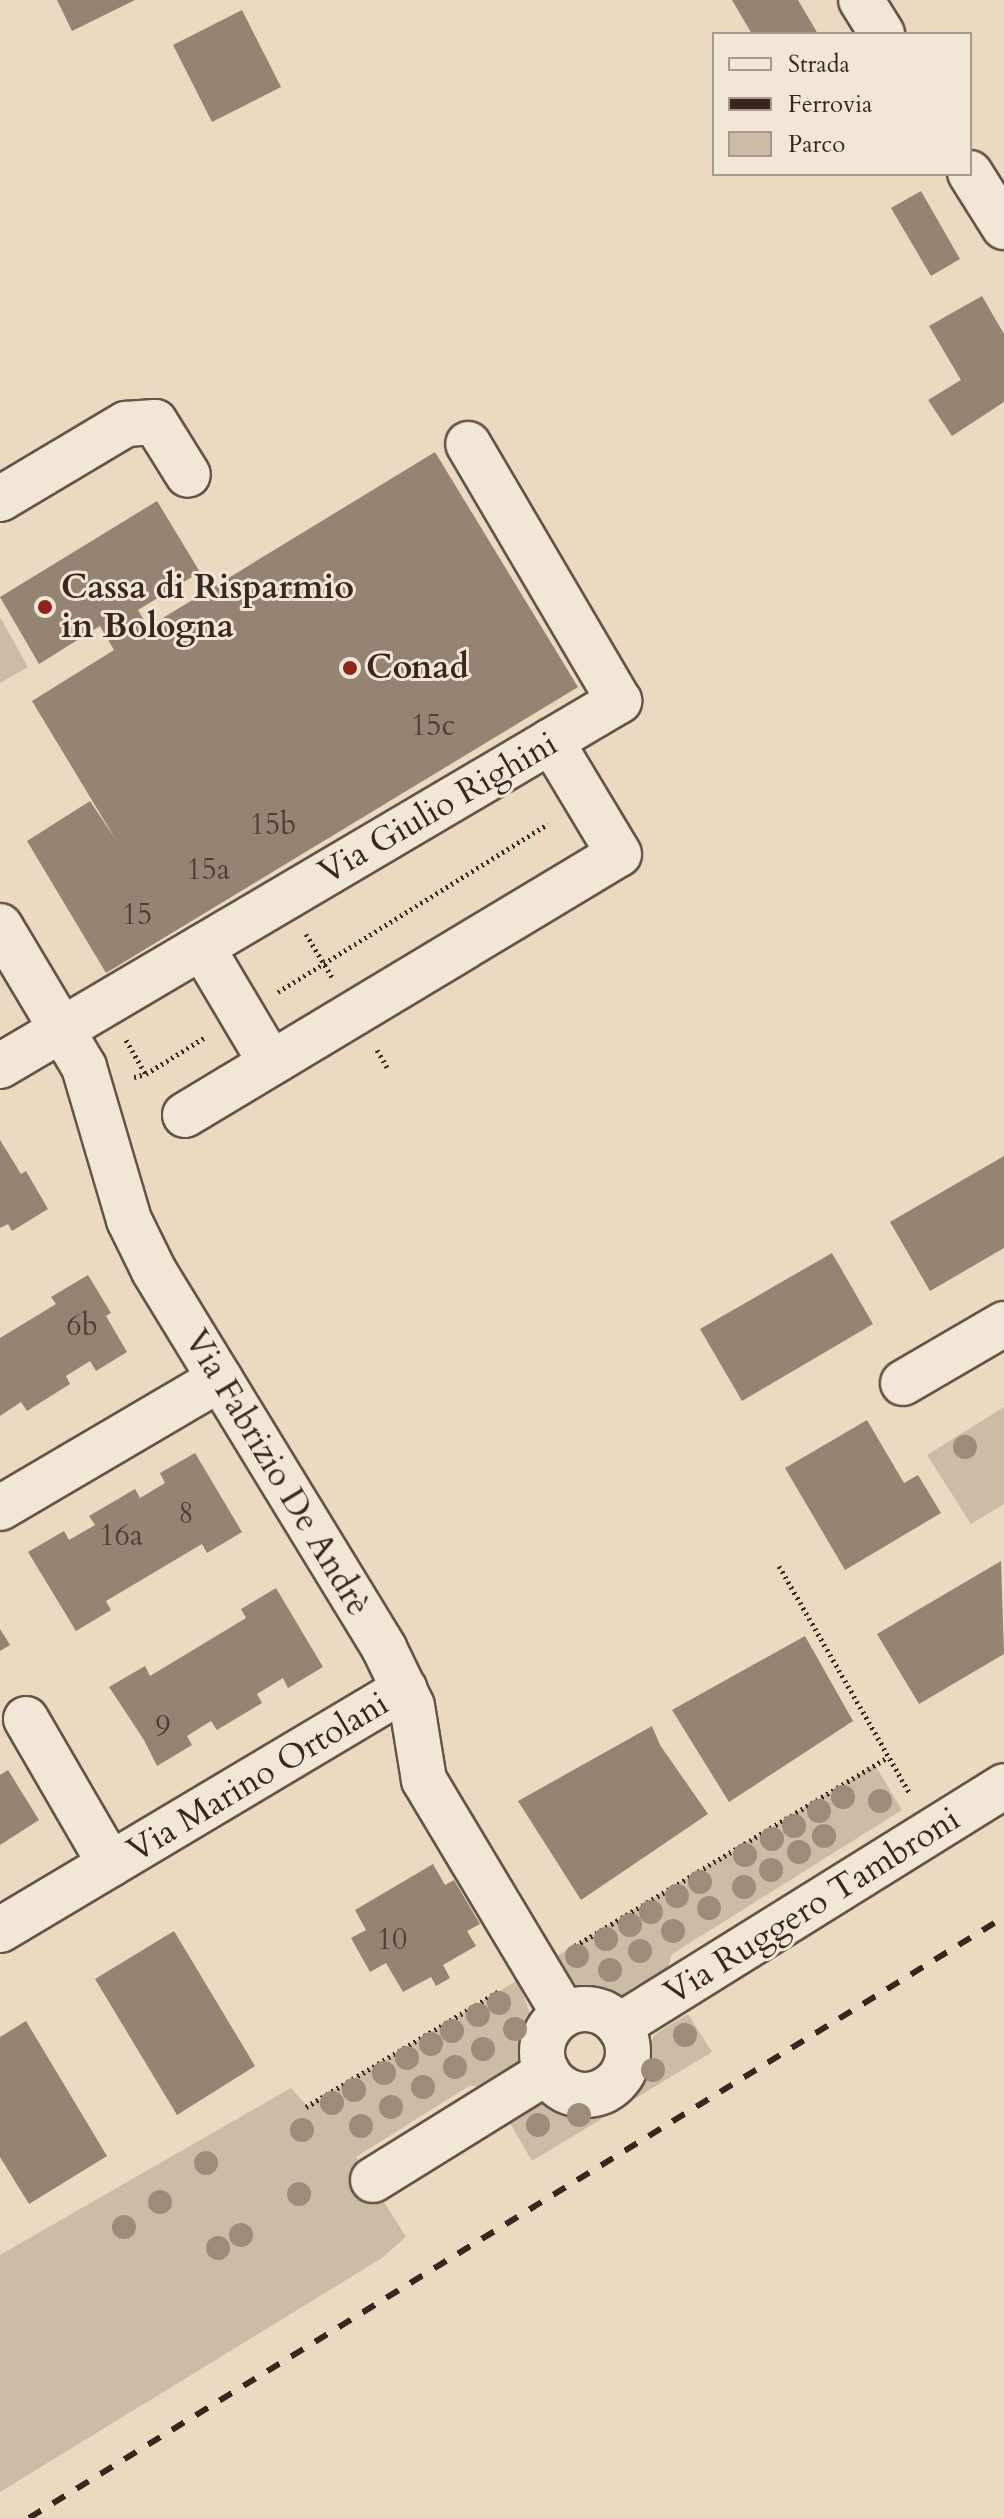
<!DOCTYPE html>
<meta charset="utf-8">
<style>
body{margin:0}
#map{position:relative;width:1004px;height:2518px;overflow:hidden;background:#e9dac0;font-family:Cardo,serif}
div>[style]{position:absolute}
.green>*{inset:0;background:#cbbca5}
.building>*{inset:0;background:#958473}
.path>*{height:5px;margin-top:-2.5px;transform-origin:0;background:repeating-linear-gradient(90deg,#39271f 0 2px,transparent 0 6px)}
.roads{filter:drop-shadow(2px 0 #655447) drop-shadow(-2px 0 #655447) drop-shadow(0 2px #655447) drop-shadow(0 -2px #655447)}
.minor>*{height:44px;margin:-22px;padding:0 22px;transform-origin:22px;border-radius:22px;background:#f1e7d6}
.minor>.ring{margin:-22px;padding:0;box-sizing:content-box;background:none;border:44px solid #f1e7d6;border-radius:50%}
.rail>*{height:6px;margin-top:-3px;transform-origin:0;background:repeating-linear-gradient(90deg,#39271f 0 14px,transparent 0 28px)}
.trees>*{width:24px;height:24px;margin:-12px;border-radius:50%;background:#9d8c7a}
.dots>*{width:22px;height:22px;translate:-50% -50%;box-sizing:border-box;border:4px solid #f1e7d6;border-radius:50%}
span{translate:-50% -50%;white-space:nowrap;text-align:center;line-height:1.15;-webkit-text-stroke:6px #f1e7d6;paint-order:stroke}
.number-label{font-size:30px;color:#503e34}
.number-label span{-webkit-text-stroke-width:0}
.poi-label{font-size:34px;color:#39271f;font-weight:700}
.left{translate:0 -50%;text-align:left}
.street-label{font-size:34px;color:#39271f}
.legend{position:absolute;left:712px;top:32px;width:260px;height:144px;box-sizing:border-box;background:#f1e7d6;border:2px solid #a79a8d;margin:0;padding:10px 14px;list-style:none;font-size:24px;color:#39271f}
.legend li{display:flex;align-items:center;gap:16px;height:40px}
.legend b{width:40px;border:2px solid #a79a8d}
</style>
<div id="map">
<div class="green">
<div style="clip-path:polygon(0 617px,28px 667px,0 683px)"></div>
<div style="clip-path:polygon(1004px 1407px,1004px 1504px,971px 1524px,927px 1455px)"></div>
<div style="clip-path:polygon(875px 1765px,902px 1810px,672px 1954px,666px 1975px,617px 2003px,598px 1999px,578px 1987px,552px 1959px)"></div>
<div style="clip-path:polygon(518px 1980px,535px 2028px,536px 2046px,529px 2061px,487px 2086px,469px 2086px,356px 2157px,406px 2237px,382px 2258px,0 2492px,0 2255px,291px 2088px,307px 2106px)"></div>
<div style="clip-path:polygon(688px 2014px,712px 2052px,532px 2161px,510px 2123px,542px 2103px,572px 2104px,609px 2098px,627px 2086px,655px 2034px)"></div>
</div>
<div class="building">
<div style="clip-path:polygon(57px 0,135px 0,72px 31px)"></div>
<div style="clip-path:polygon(732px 0,798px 0,818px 34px,752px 34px)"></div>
<div style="clip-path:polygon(242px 10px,281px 87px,212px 122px,173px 45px)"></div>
<div style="clip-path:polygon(921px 191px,960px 259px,931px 276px,891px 208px)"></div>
<div style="clip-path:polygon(982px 296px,1004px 334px,1004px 402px,952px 436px,928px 400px,961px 380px,929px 326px)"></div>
<div style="clip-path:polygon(435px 452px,578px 687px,106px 973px,27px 841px,90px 801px,116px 840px,32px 701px,114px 650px,100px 626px,39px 664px,0 597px,157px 501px,200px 572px,138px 610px,148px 627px)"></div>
<div style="clip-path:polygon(0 1140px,21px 1174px,26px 1171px,48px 1209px,12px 1231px,8px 1224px,0 1228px)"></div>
<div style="clip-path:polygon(1004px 1156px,1004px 1248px,930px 1291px,890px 1222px)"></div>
<div style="clip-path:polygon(832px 1253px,873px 1324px,742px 1401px,700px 1329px)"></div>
<div style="clip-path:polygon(88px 1275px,111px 1313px,106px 1316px,127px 1352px,96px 1371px,90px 1361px,66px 1376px,70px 1384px,27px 1411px,21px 1402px,0 1416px,0 1338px,56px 1304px,51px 1297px)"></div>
<div style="clip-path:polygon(867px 1420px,904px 1483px,918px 1475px,941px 1513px,845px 1570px,785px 1468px)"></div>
<div style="clip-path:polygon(195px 1453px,242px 1532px,207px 1553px,202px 1544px,106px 1601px,111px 1610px,76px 1631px,28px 1552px,64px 1531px,69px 1540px,95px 1525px,89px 1516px,135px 1489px,140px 1498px,165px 1483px,160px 1473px)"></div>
<div style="clip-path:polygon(1001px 1561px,1004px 1654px,919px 1704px,877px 1634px)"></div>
<div style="clip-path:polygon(276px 1588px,323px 1667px,288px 1688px,283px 1678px,257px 1694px,262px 1703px,217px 1730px,211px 1721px,187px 1736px,192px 1745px,157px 1766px,144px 1740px,109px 1687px,145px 1666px,150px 1676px,246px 1618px,241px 1609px)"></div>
<div style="clip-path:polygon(0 1629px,10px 1645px,0 1651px)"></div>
<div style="clip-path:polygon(805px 1636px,853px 1721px,729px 1802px,672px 1710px)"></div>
<div style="clip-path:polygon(652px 1726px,660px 1745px,708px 1814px,581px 1900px,518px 1801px)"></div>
<div style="clip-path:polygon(8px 1770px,39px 1820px,0 1845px,0 1775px)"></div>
<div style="clip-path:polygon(433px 1864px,445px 1885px,454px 1880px,480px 1924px,467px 1931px,476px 1946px,443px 1965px,450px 1978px,436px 1986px,431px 1977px,403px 1992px,386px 1963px,370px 1972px,351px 1938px,366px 1930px,355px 1910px)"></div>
<div style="clip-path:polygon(174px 1931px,255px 2066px,177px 2115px,95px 1979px)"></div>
<div style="clip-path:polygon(26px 2021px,107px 2156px,29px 2204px,0 2157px,0 2037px)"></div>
</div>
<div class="path">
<div style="left:306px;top:934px;width:50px;rotate:58.8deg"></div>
<div style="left:278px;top:992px;width:318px;rotate:-31.9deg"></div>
<div style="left:126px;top:1040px;width:39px;rotate:60deg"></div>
<div style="left:377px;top:1050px;width:20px;rotate:60deg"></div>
<div style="left:134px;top:1077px;width:12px;rotate:-14deg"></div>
<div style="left:146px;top:1074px;width:70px;rotate:-32.1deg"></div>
<div style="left:779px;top:1566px;width:261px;rotate:60.1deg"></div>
<div style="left:575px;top:1946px;width:366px;rotate:-31.1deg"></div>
<div style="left:306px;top:2107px;width:227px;rotate:-31deg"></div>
</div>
<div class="roads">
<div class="minor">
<div style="left:861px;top:0;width:40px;rotate:58deg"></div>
<div style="left:970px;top:173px;width:64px;rotate:57.8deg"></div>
<div style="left:0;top:499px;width:147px;rotate:-30.8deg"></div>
<div style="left:126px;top:424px;width:29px;rotate:-4deg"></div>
<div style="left:155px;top:422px;width:62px;rotate:58.1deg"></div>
<div style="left:0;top:926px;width:164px;rotate:59.2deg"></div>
<div style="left:84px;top:1067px;width:159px;rotate:73.6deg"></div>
<div style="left:129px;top:1220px;width:57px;rotate:63.9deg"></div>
<div style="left:154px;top:1271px;width:442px;rotate:58.6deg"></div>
<div style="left:384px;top:1648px;width:64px;rotate:64.2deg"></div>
<div style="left:412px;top:1706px;width:75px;rotate:80.8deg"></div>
<div style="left:424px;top:1780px;width:273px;rotate:59.1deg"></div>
<div style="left:202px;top:947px;width:135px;rotate:59.3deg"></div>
<div style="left:0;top:1066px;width:719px;rotate:-30.53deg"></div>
<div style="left:619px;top:701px;width:298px;rotate:-120.4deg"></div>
<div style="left:185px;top:1115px;width:506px;rotate:-31.02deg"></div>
<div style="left:619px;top:854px;width:132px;rotate:-121deg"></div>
<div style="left:903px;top:1383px;width:117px;rotate:-30.3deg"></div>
<div style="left:0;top:1508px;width:255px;rotate:-30.4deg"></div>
<div style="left:26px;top:1719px;width:168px;rotate:59.9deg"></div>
<div style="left:0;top:1930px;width:471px;rotate:-30.8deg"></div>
<div class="ring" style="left:542px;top:2009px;width:42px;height:42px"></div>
<div style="left:619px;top:2026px;width:454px;rotate:-31.9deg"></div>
<div style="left:373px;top:2180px;width:205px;rotate:-31.8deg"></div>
</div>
</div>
<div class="rail">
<div style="left:29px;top:2518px;width:1145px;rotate:-31.65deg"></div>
</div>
<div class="trees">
<div style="left:965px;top:1447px"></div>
<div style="left:843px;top:1797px"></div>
<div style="left:880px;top:1801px"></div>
<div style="left:819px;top:1811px"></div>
<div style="left:794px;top:1826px"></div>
<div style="left:824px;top:1836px"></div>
<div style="left:772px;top:1839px"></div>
<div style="left:799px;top:1852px"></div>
<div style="left:745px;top:1855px"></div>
<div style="left:771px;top:1870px"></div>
<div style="left:700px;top:1882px"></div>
<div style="left:744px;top:1887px"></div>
<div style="left:677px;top:1896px"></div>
<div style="left:709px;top:1908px"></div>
<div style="left:651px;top:1912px"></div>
<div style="left:630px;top:1925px"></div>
<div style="left:673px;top:1931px"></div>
<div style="left:606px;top:1939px"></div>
<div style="left:640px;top:1951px"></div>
<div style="left:577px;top:1956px"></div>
<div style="left:610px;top:1970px"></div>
<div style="left:499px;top:2003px"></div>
<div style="left:478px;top:2015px"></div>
<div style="left:515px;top:2029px"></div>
<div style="left:452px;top:2031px"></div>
<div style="left:685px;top:2035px"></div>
<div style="left:431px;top:2044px"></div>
<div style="left:483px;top:2049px"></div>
<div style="left:407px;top:2058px"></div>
<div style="left:455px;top:2067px"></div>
<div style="left:653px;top:2070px"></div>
<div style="left:384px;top:2073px"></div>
<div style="left:423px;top:2087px"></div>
<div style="left:354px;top:2090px"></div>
<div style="left:332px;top:2103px"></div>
<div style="left:391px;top:2107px"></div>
<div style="left:579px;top:2115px"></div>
<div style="left:538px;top:2125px"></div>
<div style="left:361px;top:2126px"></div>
<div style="left:302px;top:2130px"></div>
<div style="left:206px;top:2163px"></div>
<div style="left:299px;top:2194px"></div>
<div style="left:160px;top:2202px"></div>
<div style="left:124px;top:2227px"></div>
<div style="left:241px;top:2235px"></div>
<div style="left:218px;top:2248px"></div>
</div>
<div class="dots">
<div style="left:45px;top:607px;background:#8f2418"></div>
<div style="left:350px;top:668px;background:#8f2418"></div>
</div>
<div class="number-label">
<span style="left:433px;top:726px">15c</span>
<span style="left:273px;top:825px">15b</span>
<span style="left:208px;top:870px">15a</span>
<span style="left:137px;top:915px">15</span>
<span style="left:82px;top:1326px">6b</span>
<span style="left:186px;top:1514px">8</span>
<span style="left:121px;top:1536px">16a</span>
<span style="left:163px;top:1727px">9</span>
<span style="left:392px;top:1940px">10</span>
</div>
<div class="poi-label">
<span class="left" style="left:61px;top:607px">Cassa di Risparmio<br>in Bologna</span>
<span class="left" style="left:366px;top:668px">Conad</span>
</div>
<div class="street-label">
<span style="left:438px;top:808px;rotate:-30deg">Via Giulio Righini</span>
<span style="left:277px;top:1473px;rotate:59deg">Via Fabrizio De Andrè</span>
<span style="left:258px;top:1777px;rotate:-31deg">Via Marino Ortolani</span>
<span style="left:812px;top:1906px;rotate:-32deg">Via Ruggero Tambroni</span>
</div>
<ul class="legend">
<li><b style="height:10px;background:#f1e7d6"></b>Strada</li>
<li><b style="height:10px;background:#39271f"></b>Ferrovia</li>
<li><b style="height:22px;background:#cbbca5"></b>Parco</li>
</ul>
</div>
